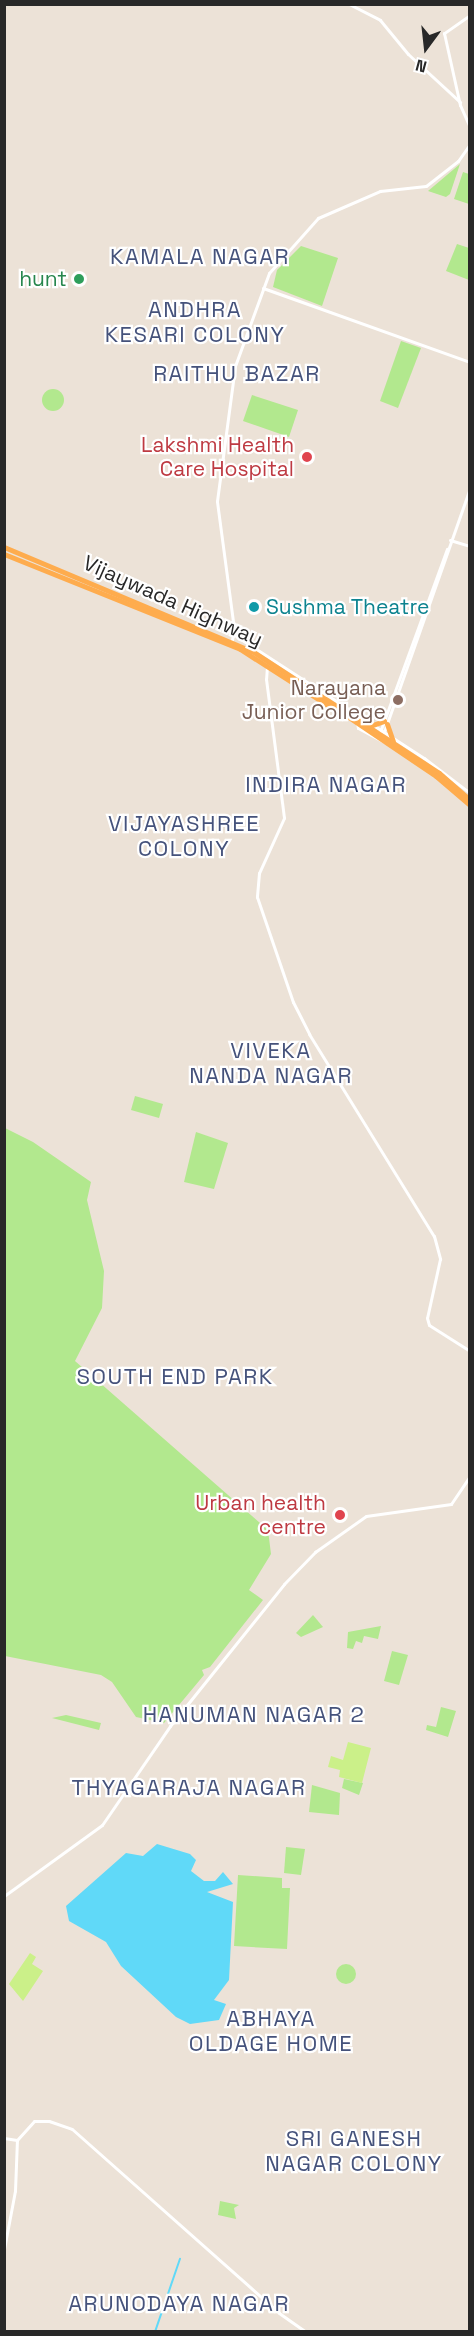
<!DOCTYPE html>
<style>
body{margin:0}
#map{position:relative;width:474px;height:2336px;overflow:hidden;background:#ece2d7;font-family:"Space Grotesk",sans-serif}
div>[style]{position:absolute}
.green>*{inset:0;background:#b2e88e}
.round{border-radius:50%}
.pitch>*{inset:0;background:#cbf089}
.water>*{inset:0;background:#60d9f8}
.stream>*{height:1.5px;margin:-0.75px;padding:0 0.75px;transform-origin:0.75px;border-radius:0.75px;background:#60d9f8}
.tertiary>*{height:3px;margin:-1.5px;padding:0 1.5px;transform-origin:1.5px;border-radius:1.5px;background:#fff}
.trunk>*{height:5px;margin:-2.5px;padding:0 2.5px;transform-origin:2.5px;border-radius:2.5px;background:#feac4e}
.dots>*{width:16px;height:16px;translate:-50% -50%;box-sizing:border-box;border:3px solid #fff;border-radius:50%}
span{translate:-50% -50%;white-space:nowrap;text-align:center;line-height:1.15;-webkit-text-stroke:4.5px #fff;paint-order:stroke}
.leisure-label{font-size:21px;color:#27864d}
.right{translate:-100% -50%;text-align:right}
.health-label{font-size:21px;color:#be3a42}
.street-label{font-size:21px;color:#282828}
.culture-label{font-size:21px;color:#0d838f}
.left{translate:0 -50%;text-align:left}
.education-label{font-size:21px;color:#785e54}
.neighbourhood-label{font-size:22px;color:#45527b;letter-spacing:1.5px}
.frame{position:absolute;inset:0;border:6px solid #282828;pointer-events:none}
.north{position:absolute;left:396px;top:18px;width:60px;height:60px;-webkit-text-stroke:4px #fff;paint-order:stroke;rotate:195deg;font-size:16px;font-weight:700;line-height:24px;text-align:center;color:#282828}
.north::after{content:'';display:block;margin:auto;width:21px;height:27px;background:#282828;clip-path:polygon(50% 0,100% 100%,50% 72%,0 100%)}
</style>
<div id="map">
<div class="green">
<div style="clip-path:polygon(460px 164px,450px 194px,446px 197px,428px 191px)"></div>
<div style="clip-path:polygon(463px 172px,469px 174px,469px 204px,454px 199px)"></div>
<div style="clip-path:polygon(457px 244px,469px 248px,469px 280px,446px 271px)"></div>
<div style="clip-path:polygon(301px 246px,338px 258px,322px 306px,273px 287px,277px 270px)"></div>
<div style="clip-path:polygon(401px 341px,421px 348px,398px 408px,380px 401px)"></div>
<div class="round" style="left:42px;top:389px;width:22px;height:22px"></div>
<div style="clip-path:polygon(252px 395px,298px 410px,289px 437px,243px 421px)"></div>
<div style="clip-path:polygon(135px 1096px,163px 1104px,159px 1118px,131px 1110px)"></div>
<div style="clip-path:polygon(5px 1128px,33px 1142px,91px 1182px,87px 1200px,104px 1271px,102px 1308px,75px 1361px,268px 1530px,271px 1554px,249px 1590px,263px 1600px,210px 1667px,202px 1670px,204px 1675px,164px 1723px,136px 1717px,112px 1682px,101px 1675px,5px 1656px)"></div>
<div style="clip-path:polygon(196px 1132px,228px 1143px,214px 1189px,184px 1182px)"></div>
<div style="clip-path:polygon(313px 1615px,323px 1627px,301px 1637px,296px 1633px)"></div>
<div style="clip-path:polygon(381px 1626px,378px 1639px,364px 1636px,362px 1643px,356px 1641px,353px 1649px,347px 1648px,348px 1632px)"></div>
<div style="clip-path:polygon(392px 1651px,408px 1655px,399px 1685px,384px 1681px)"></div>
<div style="clip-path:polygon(441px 1707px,456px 1711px,448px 1737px,426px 1730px,427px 1725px,436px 1727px)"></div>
<div style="clip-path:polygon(66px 1715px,101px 1723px,99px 1730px,52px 1718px)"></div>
<div style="clip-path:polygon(344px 1779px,363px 1783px,359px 1795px,342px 1788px)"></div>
<div style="clip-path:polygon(312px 1785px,340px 1793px,339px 1815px,309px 1812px)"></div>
<div style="clip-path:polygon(286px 1847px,305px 1849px,301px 1875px,284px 1873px)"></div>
<div style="clip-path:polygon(238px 1875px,282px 1878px,282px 1888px,290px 1888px,287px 1949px,234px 1946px)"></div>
<div class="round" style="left:336px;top:1964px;width:20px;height:20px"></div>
<div style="clip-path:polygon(220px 2201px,239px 2205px,234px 2208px,236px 2219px,218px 2215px)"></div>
</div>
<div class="pitch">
<div style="clip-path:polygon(348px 1742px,371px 1748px,362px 1783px,339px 1777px,340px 1770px,328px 1767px,331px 1756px,343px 1760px)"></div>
<div style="clip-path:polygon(30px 1953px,36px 1957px,32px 1964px,43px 1971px,23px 2001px,9px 1984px)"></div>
</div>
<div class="water">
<div style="clip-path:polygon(157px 1844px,190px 1854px,196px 1860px,191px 1871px,204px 1881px,215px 1881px,223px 1872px,233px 1884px,207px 1892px,233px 1902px,229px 1980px,214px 2000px,226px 2004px,219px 2020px,190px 2024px,176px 2017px,121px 1966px,106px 1942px,69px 1921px,66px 1906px,126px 1853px,143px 1856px)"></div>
</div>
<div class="stream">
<div style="left:155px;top:2332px;width:77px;rotate:-71.1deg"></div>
</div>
<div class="tertiary">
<div style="left:349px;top:4px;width:35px;rotate:27deg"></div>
<div style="left:380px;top:20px;width:44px;rotate:50.5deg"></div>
<div style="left:408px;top:54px;width:71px;rotate:42.7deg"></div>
<div style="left:470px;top:15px;width:32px;rotate:145deg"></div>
<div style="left:444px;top:33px;width:74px;rotate:77.5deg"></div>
<div style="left:460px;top:105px;width:24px;rotate:66deg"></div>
<div style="left:263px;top:288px;width:220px;rotate:19.7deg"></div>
<div style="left:450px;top:540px;width:21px;rotate:17deg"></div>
<div style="left:233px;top:634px;width:228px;rotate:33deg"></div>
<div style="left:424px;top:758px;width:58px;rotate:37.3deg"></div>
<div style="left:232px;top:640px;width:11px;rotate:-80deg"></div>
<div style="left:234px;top:629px;width:129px;rotate:-97.6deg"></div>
<div style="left:217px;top:501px;width:136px;rotate:-82.4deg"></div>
<div style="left:235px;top:366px;width:99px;rotate:-69.9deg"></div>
<div style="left:269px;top:273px;width:74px;rotate:-48.3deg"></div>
<div style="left:318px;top:218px;width:68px;rotate:-23.5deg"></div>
<div style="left:380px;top:191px;width:46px;rotate:-6.2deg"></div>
<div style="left:426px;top:186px;width:41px;rotate:-38deg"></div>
<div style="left:458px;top:161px;width:21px;rotate:-55deg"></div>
<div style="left:267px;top:666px;width:13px;rotate:94deg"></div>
<div style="left:266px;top:679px;width:140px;rotate:82.6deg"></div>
<div style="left:284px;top:818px;width:60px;rotate:114.4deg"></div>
<div style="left:259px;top:873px;width:24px;rotate:95deg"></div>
<div style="left:257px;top:897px;width:111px;rotate:71.1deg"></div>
<div style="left:293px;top:1002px;width:36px;rotate:63deg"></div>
<div style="left:309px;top:1034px;width:238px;rotate:58.3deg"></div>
<div style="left:434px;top:1236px;width:24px;rotate:75deg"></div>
<div style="left:440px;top:1259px;width:60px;rotate:102.4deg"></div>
<div style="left:427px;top:1318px;width:7px;rotate:74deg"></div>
<div style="left:429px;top:1325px;width:49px;rotate:32.4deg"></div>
<div style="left:357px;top:723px;width:5px;rotate:79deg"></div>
<div style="left:358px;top:728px;width:30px;rotate:28deg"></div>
<div style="left:380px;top:732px;width:195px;rotate:-69.9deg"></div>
<div style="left:384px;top:732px;width:259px;rotate:-70.6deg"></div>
<div style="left:4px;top:1896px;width:121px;rotate:-35.9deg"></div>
<div style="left:102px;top:1825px;width:120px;rotate:-55.5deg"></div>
<div style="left:170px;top:1726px;width:182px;rotate:-51.2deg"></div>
<div style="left:284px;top:1584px;width:45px;rotate:-45.9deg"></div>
<div style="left:315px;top:1552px;width:62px;rotate:-35.2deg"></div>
<div style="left:366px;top:1516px;width:86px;rotate:-8deg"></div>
<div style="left:451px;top:1504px;width:34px;rotate:-56deg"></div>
<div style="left:4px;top:2138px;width:13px;rotate:9deg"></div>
<div style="left:17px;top:2140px;width:25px;rotate:-48deg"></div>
<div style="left:34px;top:2121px;width:15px"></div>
<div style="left:49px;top:2121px;width:24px;rotate:19deg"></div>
<div style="left:72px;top:2129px;width:277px;rotate:41.6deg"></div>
<div style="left:279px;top:2313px;width:33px;rotate:35deg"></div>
<div style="left:4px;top:2249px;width:59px;rotate:-79.3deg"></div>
<div style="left:15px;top:2191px;width:51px;rotate:-87.8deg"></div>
</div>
<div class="trunk">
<div style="left:4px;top:547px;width:269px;rotate:22.8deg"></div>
<div style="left:252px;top:651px;width:223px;rotate:33.1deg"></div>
<div style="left:439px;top:773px;width:41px;rotate:41.1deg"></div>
<div style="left:4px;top:554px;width:254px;rotate:21.9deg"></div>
<div style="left:240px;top:649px;width:112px;rotate:32.6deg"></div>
<div style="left:350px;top:718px;width:104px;rotate:34deg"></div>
<div style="left:436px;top:776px;width:45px;rotate:40.5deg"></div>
<div style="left:387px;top:724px;width:18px;rotate:71deg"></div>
<div style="left:370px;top:726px;width:15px;rotate:-20deg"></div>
</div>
<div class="dots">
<div style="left:79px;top:279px;background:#2e9e5b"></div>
<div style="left:307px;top:457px;background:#e0444e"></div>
<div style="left:254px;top:607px;background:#0f9aa8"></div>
<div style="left:398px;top:700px;background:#8d6e63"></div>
<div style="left:340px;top:1515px;background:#e0444e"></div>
</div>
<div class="leisure-label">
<span class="right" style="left:67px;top:279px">hunt</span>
</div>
<div class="health-label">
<span class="right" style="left:294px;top:457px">Lakshmi Health<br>Care Hospital</span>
<span class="right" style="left:326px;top:1515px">Urban health<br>centre</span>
</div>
<div class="street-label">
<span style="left:173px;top:601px;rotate:24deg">Vijaywada Highway</span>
</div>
<div class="culture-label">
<span class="left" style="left:266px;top:607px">Sushma Theatre</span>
</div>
<div class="education-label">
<span class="right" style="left:386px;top:700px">Narayana<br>Junior College</span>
</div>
<div class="neighbourhood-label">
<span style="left:200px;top:257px">KAMALA NAGAR</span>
<span style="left:195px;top:322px">ANDHRA<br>KESARI COLONY</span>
<span style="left:237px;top:374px">RAITHU BAZAR</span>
<span style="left:326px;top:785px">INDIRA NAGAR</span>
<span style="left:184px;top:836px">VIJAYASHREE<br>COLONY</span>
<span style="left:271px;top:1063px">VIVEKA<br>NANDA NAGAR</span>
<span style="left:175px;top:1377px">SOUTH END PARK</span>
<span style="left:254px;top:1715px">HANUMAN NAGAR 2</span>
<span style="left:189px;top:1788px">THYAGARAJA NAGAR</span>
<span style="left:271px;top:2031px">ABHAYA<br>OLDAGE HOME</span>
<span style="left:354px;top:2151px">SRI GANESH<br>NAGAR COLONY</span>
<span style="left:179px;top:2304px">ARUNODAYA NAGAR</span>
</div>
<div class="frame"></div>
<div class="north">N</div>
</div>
